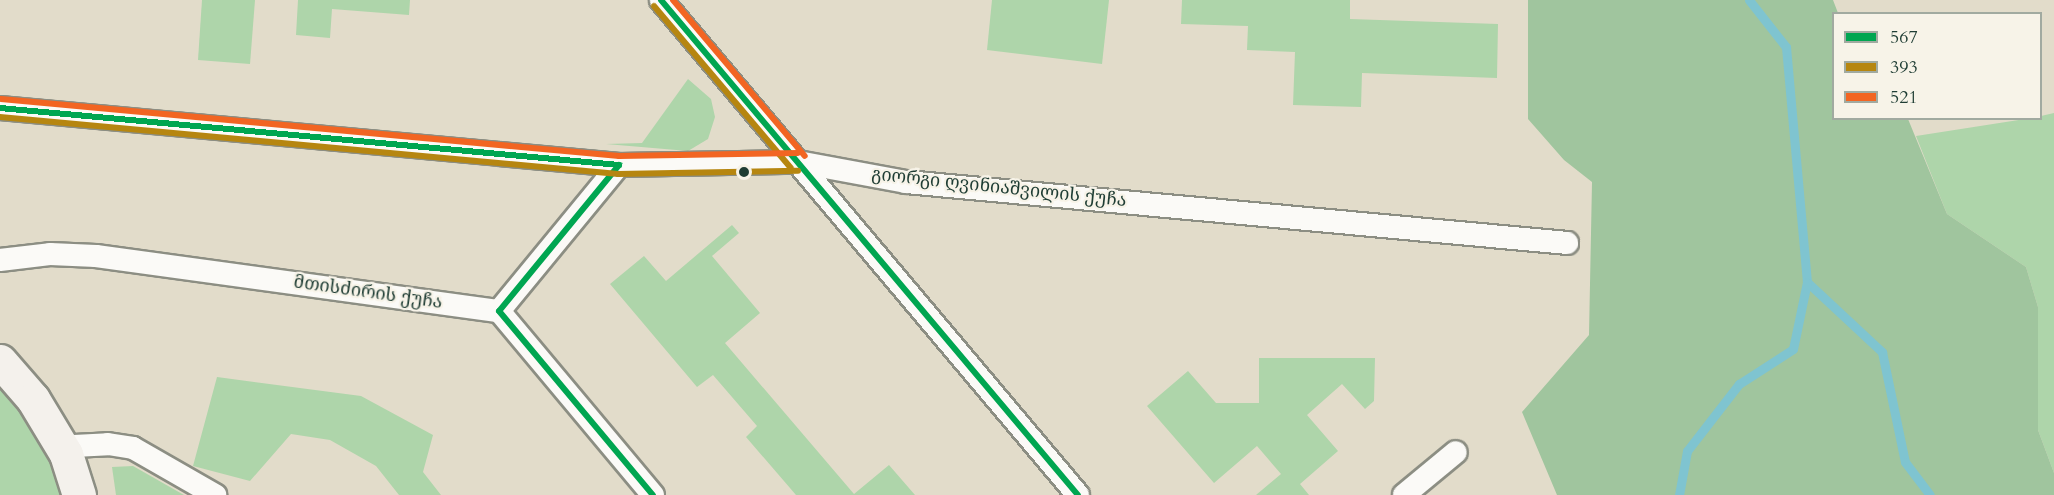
<!DOCTYPE html>
<meta charset="utf-8">
<style>
body{margin:0}
#map{position:relative;width:2054px;height:495px;overflow:hidden;background:#e2dcca;font-family:Cardo,"Noto Serif Georgian",serif}
div>[style]{position:absolute}
.green>*{inset:0;background:#aed5aa}
.forest>*{inset:0;background:#a0c59e}
.stream>*{height:9px;margin:-4.5px;padding:0 4.5px;transform-origin:4.5px;border-radius:4.5px;background:#7fc4d0}
.roads{filter:drop-shadow(2px 0 #8c8e83) drop-shadow(-2px 0 #8c8e83) drop-shadow(0 2px #8c8e83) drop-shadow(0 -2px #8c8e83)}
.street>*{height:22px;margin:-11px;padding:0 11px;transform-origin:11px;border-radius:11px;background:#fbfaf7}
.secondary>*{height:33px;margin:-16.5px;padding:0 16.5px;transform-origin:16.5px;border-radius:16.5px;background:#f4f1ec}
.bus-1>*{height:6px;margin:-3px;padding:0 3px;transform-origin:3px;border-radius:3px;background:#00a651}
.bus-2>*{height:6px;margin:-3px;padding:0 3px;transform-origin:3px;border-radius:3px;background:#b68610}
.bus-3>*{height:6px;margin:-3px;padding:0 3px;transform-origin:3px;border-radius:3px;background:#f26522}
.dots>*{width:16px;height:16px;translate:-50% -50%;box-sizing:border-box;border:3px solid #f7f3e8;border-radius:50%}
span{translate:-50% -50%;white-space:nowrap;text-align:center;line-height:1.15;-webkit-text-stroke:4.5px #f7f3e8;paint-order:stroke}
.street-label{font-size:18px;color:#1f3d34}
.legend{position:absolute;left:1832px;top:12px;width:210px;height:108px;box-sizing:border-box;background:#f7f3e8;border:2px solid #a1aaa0;margin:0;padding:8px 10px;list-style:none;font-size:18px;color:#1f3d34}
.legend li{display:flex;align-items:center;gap:12px;height:30px}
.legend b{width:30px;border:2px solid #a1aaa0}
</style>
<div id="map">
<div class="green">
<div style="clip-path:polygon(202px 0,255px 0,250px 64px,198px 60px)"></div>
<div style="clip-path:polygon(298px 0,410px 0,409px 15px,332px 9px,330px 38px,296px 35px)"></div>
<div style="clip-path:polygon(992px 0,1109px 0,1102px 64px,987px 50px)"></div>
<div style="clip-path:polygon(1182px 0,1350px 0,1350px 19px,1498px 24px,1497px 78px,1362px 73px,1361px 107px,1293px 105px,1295px 52px,1247px 50px,1248px 26px,1181px 24px)"></div>
<div style="clip-path:polygon(688px 79px,711px 99px,715px 117px,708px 139px,688px 151px,606px 144px,642px 143px)"></div>
<div style="clip-path:polygon(2054px 113px,2054px 473px,2038px 430px,2038px 307px,2026px 267px,1947px 214px,1916px 136px,2025px 119px,2040px 118px,2041px 116px)"></div>
<div style="clip-path:polygon(732px 225px,739px 233px,712px 256px,760px 313px,725px 343px,854px 494px,889px 465px,915px 495px,796px 495px,746px 437px,757px 426px,713px 375px,697px 387px,610px 284px,644px 256px,666px 281px)"></div>
<div style="clip-path:polygon(1259px 358px,1375px 358px,1374px 401px,1365px 409px,1342px 384px,1307px 415px,1338px 451px,1300px 484px,1309px 495px,1256px 495px,1281px 474px,1257px 446px,1214px 483px,1147px 406px,1188px 371px,1216px 403px,1259px 403px)"></div>
<div style="clip-path:polygon(217px 377px,361px 396px,433px 435px,423px 472px,441px 495px,399px 495px,376px 466px,330px 440px,291px 434px,250px 481px,193px 466px)"></div>
<div style="clip-path:polygon(4px 386px,26px 413px,65px 495px,0 495px,0 389px)"></div>
<div style="clip-path:polygon(133px 466px,184px 495px,116px 495px,112px 467px)"></div>
</div>
<div class="forest">
<div style="clip-path:polygon(1528px 0,1833px 0,1838px 13px,1834px 14px,1834px 118px,1908px 119px,1947px 214px,2026px 267px,2038px 307px,2038px 430px,2054px 473px,2054px 495px,1557px 495px,1522px 412px,1589px 335px,1592px 182px,1564px 160px,1528px 119px)"></div>
</div>
<div class="stream">
<div style="left:1749px;top:0;width:60px;rotate:51.8deg"></div>
<div style="left:1786px;top:47px;width:236px;rotate:84.9deg"></div>
<div style="left:1807px;top:282px;width:103px;rotate:43deg"></div>
<div style="left:1882px;top:352px;width:112px;rotate:78.2deg"></div>
<div style="left:1905px;top:462px;width:41px;rotate:52.9deg"></div>
<div style="left:1679px;top:495px;width:45px;rotate:-79.7deg"></div>
<div style="left:1687px;top:451px;width:85px;rotate:-52.2deg"></div>
<div style="left:1739px;top:384px;width:64px;rotate:-32.9deg"></div>
<div style="left:1793px;top:349px;width:68px;rotate:-78.2deg"></div>
</div>
<div class="roads">
<div class="street">
<div style="left:661px;top:0;width:647px;rotate:49.89deg"></div>
<div style="left:0;top:108px;width:622px;rotate:5.26deg"></div>
<div style="left:619px;top:165px;width:179px;rotate:-1deg"></div>
<div style="left:798px;top:162px;width:110px;rotate:10.5deg"></div>
<div style="left:906px;top:182px;width:664px;rotate:5.27deg"></div>
<div style="left:0;top:260px;width:50px;rotate:-6.8deg"></div>
<div style="left:50px;top:254px;width:46px;rotate:2.5deg"></div>
<div style="left:96px;top:256px;width:407px;rotate:7.8deg"></div>
<div style="left:499px;top:311px;width:240px;rotate:50.1deg"></div>
<div style="left:499px;top:311px;width:189px;rotate:-50.6deg"></div>
<div style="left:66px;top:454px;width:11px;rotate:-45deg"></div>
<div style="left:74px;top:446px;width:34px;rotate:-3deg"></div>
<div style="left:108px;top:444px;width:25px;rotate:9deg"></div>
<div style="left:133px;top:448px;width:95px;rotate:29.8deg"></div>
<div style="left:1404px;top:495px;width:67px;rotate:-39.6deg"></div>
</div>
<div class="secondary">
<div style="left:0;top:361px;width:50px;rotate:49deg"></div>
<div style="left:33px;top:399px;width:64px;rotate:59deg"></div>
<div style="left:66px;top:454px;width:43px;rotate:72.4deg"></div>
</div>
</div>
<div class="bus-1">
<div style="left:661px;top:0;width:647px;rotate:49.89deg"></div>
<div style="left:0;top:108px;width:622px;rotate:5.26deg"></div>
<div style="left:619px;top:165px;width:189px;rotate:129.4deg"></div>
<div style="left:499px;top:311px;width:240px;rotate:50.1deg"></div>
</div>
<div class="bus-2">
<div style="left:654px;top:6px;width:212px;rotate:49.8deg"></div>
<div style="left:0;top:117px;width:621px;rotate:5.27deg"></div>
<div style="left:618px;top:174px;width:180px;rotate:-1deg"></div>
</div>
<div class="bus-3">
<div style="left:673px;top:0;width:204px;rotate:49.8deg"></div>
<div style="left:1px;top:99px;width:621px;rotate:5.27deg"></div>
<div style="left:619px;top:156px;width:179px;rotate:-1deg"></div>
</div>
<div class="dots">
<div style="left:744px;top:172px;background:#1f3d34"></div>
</div>
<div class="street-label">
<span style="left:999px;top:188px;rotate:6deg">გიორგი ღვინიაშვილის ქუჩა</span>
<span style="left:368px;top:293px;rotate:8deg">მთისძირის ქუჩა</span>
</div>
<ul class="legend">
<li><b style="height:8px;background:#00a651"></b>567</li>
<li><b style="height:8px;background:#b68610"></b>393</li>
<li><b style="height:8px;background:#f26522"></b>521</li>
</ul>
</div>
